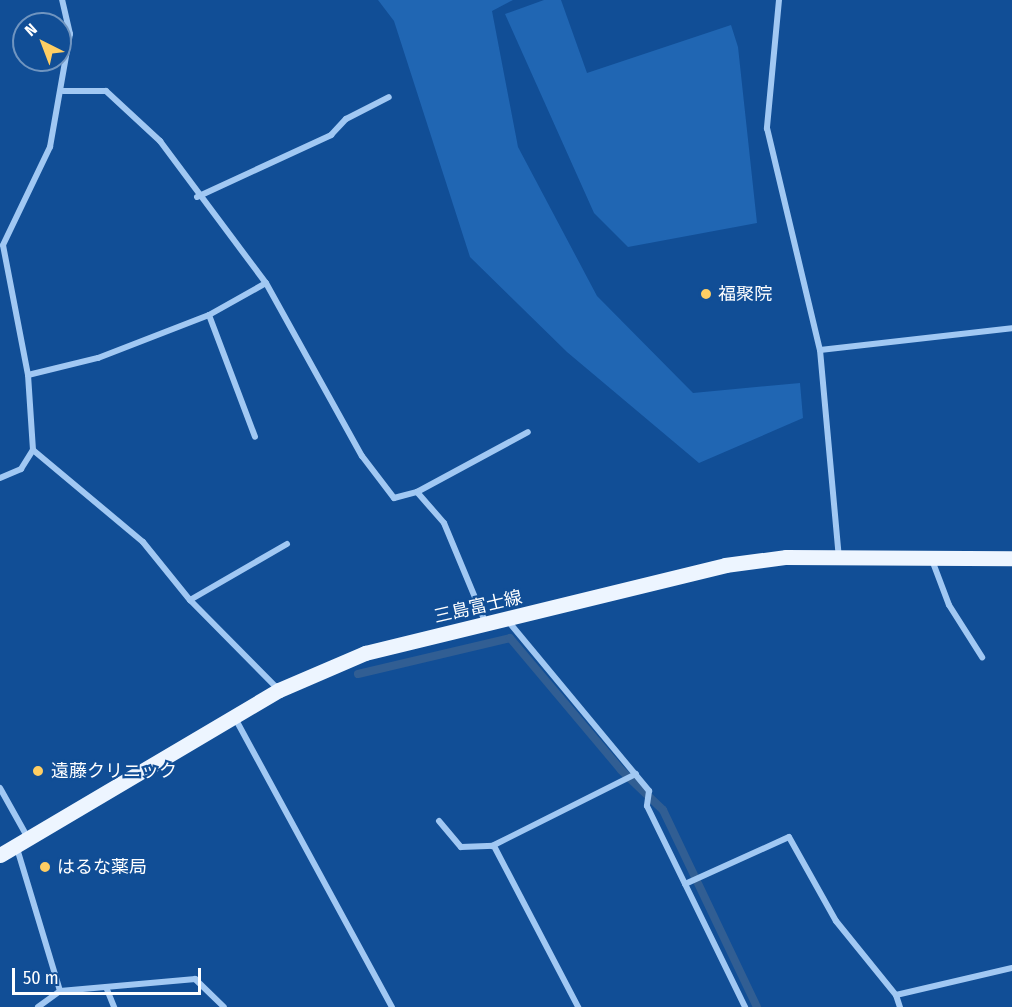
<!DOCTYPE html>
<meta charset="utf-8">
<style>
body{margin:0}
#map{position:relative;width:1012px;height:1007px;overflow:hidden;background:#114e96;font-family:"Fira Sans Condensed","Noto Sans JP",sans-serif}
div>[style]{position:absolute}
.green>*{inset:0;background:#2066b3}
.stream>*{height:8px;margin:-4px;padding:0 4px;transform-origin:4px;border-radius:4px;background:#315e93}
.minor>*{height:6px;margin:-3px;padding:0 3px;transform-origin:3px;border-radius:3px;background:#a1c8f3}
.primary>*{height:15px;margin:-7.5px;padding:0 7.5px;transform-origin:7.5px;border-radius:7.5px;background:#edf5ff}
.dots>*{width:16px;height:16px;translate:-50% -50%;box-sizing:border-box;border:3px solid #114e96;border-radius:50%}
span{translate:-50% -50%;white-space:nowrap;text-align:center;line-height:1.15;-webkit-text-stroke:4.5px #114e96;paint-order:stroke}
.poi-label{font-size:18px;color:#fff}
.left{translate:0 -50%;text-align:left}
.street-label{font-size:18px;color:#fff}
.north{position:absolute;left:12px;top:12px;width:60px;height:60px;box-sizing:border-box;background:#114e96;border:2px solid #7095c0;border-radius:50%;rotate:318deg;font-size:16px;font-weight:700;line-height:24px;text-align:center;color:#fff}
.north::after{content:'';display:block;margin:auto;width:21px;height:27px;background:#ffce63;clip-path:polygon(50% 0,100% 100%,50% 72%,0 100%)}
.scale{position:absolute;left:12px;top:968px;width:189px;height:27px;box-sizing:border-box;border:3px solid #fff;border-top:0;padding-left:8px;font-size:18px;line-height:21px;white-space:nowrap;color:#fff;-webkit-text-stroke:4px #114e96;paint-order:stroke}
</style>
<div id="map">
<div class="green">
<div style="clip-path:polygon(378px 0,513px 0,492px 11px,518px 147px,597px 296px,693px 393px,800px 383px,803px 418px,699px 463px,567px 352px,470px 257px,394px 21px)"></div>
<div style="clip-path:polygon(544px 0,561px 0,587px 73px,731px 25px,738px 47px,757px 223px,628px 247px,594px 213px,505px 14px)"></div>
</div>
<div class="stream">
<div style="left:358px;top:674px;width:156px;rotate:-13.3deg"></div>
<div style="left:510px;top:638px;width:172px;rotate:49.9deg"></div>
<div style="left:621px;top:770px;width:58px;rotate:43.6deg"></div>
<div style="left:663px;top:810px;width:218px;rotate:64.5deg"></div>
</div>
<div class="minor">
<div style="left:779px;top:0;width:129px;rotate:95.4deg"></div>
<div style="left:767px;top:128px;width:228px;rotate:76.6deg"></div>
<div style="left:820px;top:350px;width:208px;rotate:84.8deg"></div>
<div style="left:63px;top:91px;width:43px"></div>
<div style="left:106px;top:91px;width:74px;rotate:42.8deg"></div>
<div style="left:160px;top:141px;width:177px;rotate:53.3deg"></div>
<div style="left:266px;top:283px;width:198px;rotate:61deg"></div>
<div style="left:362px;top:456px;width:53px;rotate:52.7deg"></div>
<div style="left:394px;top:498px;width:24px;rotate:-15deg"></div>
<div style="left:417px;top:492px;width:41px;rotate:48.9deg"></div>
<div style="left:444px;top:523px;width:109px;rotate:67.4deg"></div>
<div style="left:197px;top:197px;width:148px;rotate:-24.8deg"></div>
<div style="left:331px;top:135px;width:22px;rotate:-47deg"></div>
<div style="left:346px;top:119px;width:48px;rotate:-27.1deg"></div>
<div style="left:209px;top:315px;width:130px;rotate:69.3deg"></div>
<div style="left:820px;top:350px;width:193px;rotate:-6.5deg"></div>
<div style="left:28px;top:375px;width:72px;rotate:-13.7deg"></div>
<div style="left:98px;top:358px;width:119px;rotate:-21.2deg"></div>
<div style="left:209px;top:315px;width:65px;rotate:-29.3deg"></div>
<div style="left:33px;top:450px;width:143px;rotate:39.9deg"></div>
<div style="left:143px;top:542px;width:75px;rotate:51deg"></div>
<div style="left:190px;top:600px;width:127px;rotate:45.3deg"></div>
<div style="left:0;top:478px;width:23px;rotate:-23deg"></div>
<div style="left:21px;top:469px;width:22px;rotate:-58deg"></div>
<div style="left:33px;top:450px;width:75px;rotate:-93.8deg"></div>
<div style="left:28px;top:375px;width:132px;rotate:-100.9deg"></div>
<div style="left:3px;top:245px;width:109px;rotate:-64.4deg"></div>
<div style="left:50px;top:147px;width:115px;rotate:-80deg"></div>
<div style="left:70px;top:34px;width:35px;rotate:-103deg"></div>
<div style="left:417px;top:492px;width:126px;rotate:-28.4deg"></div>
<div style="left:932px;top:560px;width:48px;rotate:69.3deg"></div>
<div style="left:949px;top:605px;width:62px;rotate:57.6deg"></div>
<div style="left:190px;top:600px;width:112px;rotate:-30deg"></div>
<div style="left:508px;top:621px;width:221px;rotate:50.3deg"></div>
<div style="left:649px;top:791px;width:15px;rotate:98deg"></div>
<div style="left:647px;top:806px;width:224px;rotate:64deg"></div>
<div style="left:235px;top:718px;width:329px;rotate:61.5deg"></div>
<div style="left:0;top:788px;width:57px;rotate:60.8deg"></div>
<div style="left:439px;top:821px;width:34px;rotate:50deg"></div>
<div style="left:461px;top:847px;width:33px;rotate:-2deg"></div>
<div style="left:494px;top:846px;width:182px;rotate:62.4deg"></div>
<div style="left:16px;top:845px;width:152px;rotate:73.2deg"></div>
<div style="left:492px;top:846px;width:161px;rotate:-26.6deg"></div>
<div style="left:685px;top:884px;width:114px;rotate:-24.3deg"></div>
<div style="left:789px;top:837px;width:96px;rotate:60.8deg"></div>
<div style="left:836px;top:921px;width:95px;rotate:51deg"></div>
<div style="left:896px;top:995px;width:13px;rotate:72deg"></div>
<div style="left:106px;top:987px;width:22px;rotate:68deg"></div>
<div style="left:896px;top:995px;width:119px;rotate:-13.1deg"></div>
<div style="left:38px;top:1007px;width:27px;rotate:-36deg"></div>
<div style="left:60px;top:991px;width:136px;rotate:-5.1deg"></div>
<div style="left:195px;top:979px;width:40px;rotate:44deg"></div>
</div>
<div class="primary">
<div style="left:0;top:855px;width:324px;rotate:-30.6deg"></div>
<div style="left:279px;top:690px;width:94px;rotate:-23.3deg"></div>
<div style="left:365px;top:653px;width:371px;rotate:-13.7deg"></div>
<div style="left:725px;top:565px;width:62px;rotate:-7.5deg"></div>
<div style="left:786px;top:557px;width:226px;rotate:0.3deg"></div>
</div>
<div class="dots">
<div style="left:706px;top:294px;background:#ffce63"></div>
<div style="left:38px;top:771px;background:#ffce63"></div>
<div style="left:45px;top:867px;background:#ffce63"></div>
</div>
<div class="poi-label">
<span class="left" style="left:718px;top:294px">福聚院</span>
<span class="left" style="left:51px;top:771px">遠藤クリニック</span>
<span class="left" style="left:57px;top:867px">はるな薬局</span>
</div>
<div class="street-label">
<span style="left:478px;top:607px;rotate:-13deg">三島富士線</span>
</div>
<div class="north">N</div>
<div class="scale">50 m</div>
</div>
